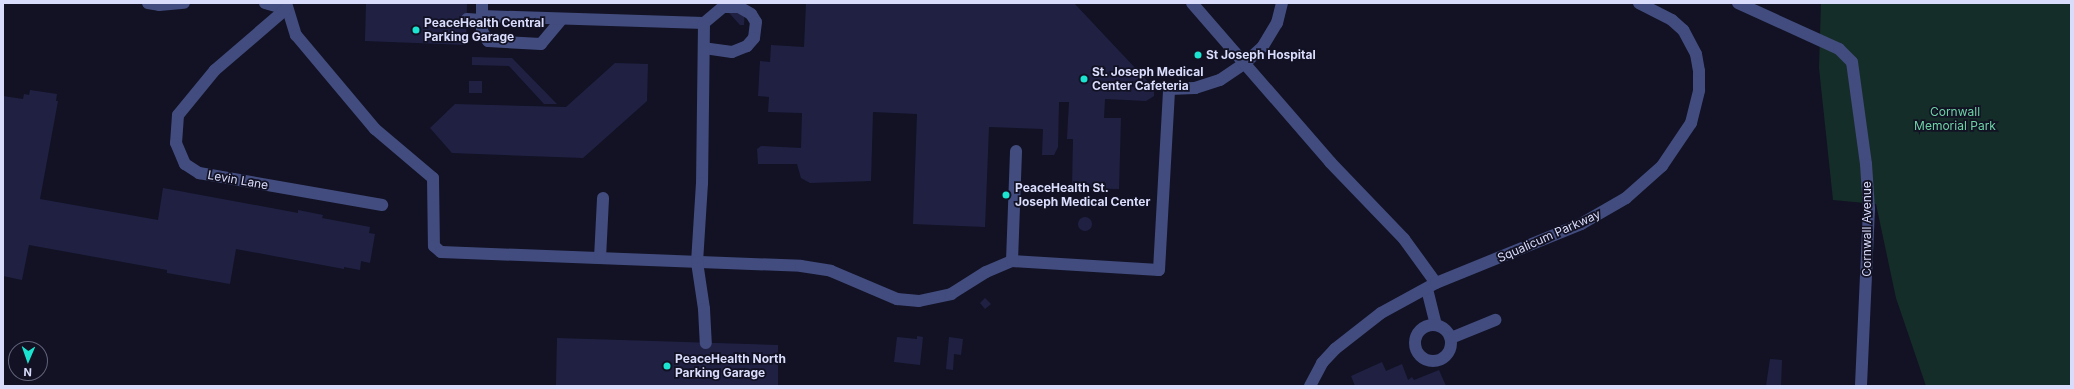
<!DOCTYPE html>
<style>
body{margin:0}
#map{position:relative;width:2074px;height:389px;overflow:hidden;background:#121224;font-family:Inter,sans-serif}
div>[style]{position:absolute}
.green>*{inset:0;background:#152d28}
.building>*{inset:0;background:#202043}
.round{border-radius:50%}
.minor>*{height:12px;margin:-6px;padding:0 6px;transform-origin:6px;border-radius:6px;background:#424c7e}
.minor>.ring{margin:-6px;padding:0;box-sizing:content-box;background:none;border:12px solid #424c7e;border-radius:50%}
.dots>*{width:11px;height:11px;translate:-50% -50%;box-sizing:border-box;border:2px solid #121224;border-radius:50%}
span{translate:-50% -50%;white-space:nowrap;text-align:center;line-height:1.15;-webkit-text-stroke:3.5px #121224;paint-order:stroke}
.poi-label{font-size:12px;color:#d9dcfb;font-weight:700}
.left{translate:0 -50%;text-align:left}
.park-label{font-size:12px;color:#6dd3a5}
.street-label{font-size:12px;color:#d9dcfb}
.frame{position:absolute;inset:0;border:4px solid #d9dcfb;pointer-events:none}
.north{position:absolute;left:8px;top:341px;width:40px;height:40px;box-sizing:border-box;background:#121224;border:1px solid #62637a;border-radius:50%;rotate:182deg;font-size:11px;font-weight:700;line-height:16px;text-align:center;color:#d9dcfb}
.north::after{content:'';display:block;margin:auto;width:14px;height:18px;background:#1be5d0;clip-path:polygon(50% 0,100% 100%,50% 72%,0 100%)}
</style>
<div id="map">
<div class="green">
<div style="clip-path:polygon(1821px 3px,2071px 3px,2071px 386px,1926px 386px,1896px 298px,1876px 204px,1833px 200px,1819px 68px)"></div>
</div>
<div class="building">
<div style="clip-path:polygon(366px 3px,467px 3px,466px 45px,365px 41px)"></div>
<div style="clip-path:polygon(720px 3px,745px 3px,744px 25px,740px 25px)"></div>
<div style="clip-path:polygon(806px 3px,1074px 3px,1154px 88px,1154px 96px,1146px 101px,1105px 99px,1104px 118px,1121px 118px,1119px 189px,1072px 188px,1073px 139px,1067px 139px,1069px 102px,1059px 102px,1058px 147px,1054px 155px,1042px 155px,1043px 129px,989px 127px,985px 227px,913px 224px,917px 114px,873px 112px,871px 181px,810px 183px,801px 178px,797px 164px,758px 164px,757px 149px,761px 146px,801px 148px,802px 113px,768px 112px,769px 97px,758px 96px,760px 61px,770px 62px,771px 45px,804px 47px)"></div>
<div style="clip-path:polygon(472px 57px,512px 58px,557px 104px,544px 104px,509px 66px,472px 65px)"></div>
<div style="clip-path:polygon(615px 63px,648px 64px,647px 101px,583px 158px,452px 153px,430px 128px,455px 104px,566px 107px)"></div>
<div style="clip-path:polygon(469px 81px,482px 81px,482px 93px,469px 93px)"></div>
<div style="clip-path:polygon(30px 90px,57px 94px,56px 101px,58px 101px,40px 199px,158px 220px,163px 188px,298px 213px,298px 210px,323px 215px,322px 218px,370px 227px,369px 233px,375px 234px,370px 263px,361px 261px,360px 270px,344px 267px,344px 269px,236px 249px,230px 284px,167px 273px,167px 270px,29px 245px,22px 280px,3px 276px,3px 96px,23px 99px,24px 94px,29px 95px)"></div>
<div class="round" style="left:1078px;top:217px;width:14px;height:14px"></div>
<div style="clip-path:polygon(985px 298px,991px 304px,985px 309px,980px 303px)"></div>
<div style="clip-path:polygon(917px 336px,923px 337px,920px 365px,894px 362px,897px 337px,917px 339px)"></div>
<div style="clip-path:polygon(949px 337px,963px 339px,961px 355px,954px 354px,953px 370px,946px 369px)"></div>
<div style="clip-path:polygon(557px 338px,778px 345px,778px 386px,556px 386px)"></div>
<div style="clip-path:polygon(1770px 359px,1782px 360px,1781px 386px,1766px 386px)"></div>
<div style="clip-path:polygon(1382px 362px,1386px 371px,1402px 364px,1408px 380px,1412px 377px,1414px 380px,1439px 370px,1446px 386px,1355px 386px,1351px 376px)"></div>
</div>
<div class="minor">
<div style="left:148px;top:3px;width:11px;rotate:10deg"></div>
<div style="left:159px;top:5px;width:25px;rotate:-5deg"></div>
<div style="left:265px;top:3px;width:22px;rotate:16deg"></div>
<div style="left:286px;top:3px;width:34px;rotate:73deg"></div>
<div style="left:296px;top:35px;width:123px;rotate:50deg"></div>
<div style="left:375px;top:129px;width:76px;rotate:40.2deg"></div>
<div style="left:433px;top:178px;width:68px;rotate:89.2deg"></div>
<div style="left:434px;top:246px;width:9px;rotate:41deg"></div>
<div style="left:441px;top:252px;width:360px;rotate:2.2deg"></div>
<div style="left:801px;top:266px;width:30px;rotate:9deg"></div>
<div style="left:831px;top:271px;width:72px;rotate:23deg"></div>
<div style="left:897px;top:299px;width:22px;rotate:5deg"></div>
<div style="left:919px;top:301px;width:33px;rotate:-12deg"></div>
<div style="left:951px;top:294px;width:41px;rotate:-32.2deg"></div>
<div style="left:986px;top:272px;width:28px;rotate:-23deg"></div>
<div style="left:1012px;top:261px;width:147px;rotate:3.5deg"></div>
<div style="left:1159px;top:270px;width:181px;rotate:-86.8deg"></div>
<div style="left:1169px;top:89px;width:26px;rotate:-2deg"></div>
<div style="left:1195px;top:88px;width:26px;rotate:-18deg"></div>
<div style="left:1220px;top:80px;width:29px;rotate:-34deg"></div>
<div style="left:1244px;top:64px;width:26px;rotate:-43deg"></div>
<div style="left:1263px;top:46px;width:27px;rotate:-59deg"></div>
<div style="left:1277px;top:23px;width:21px;rotate:-76deg"></div>
<div style="left:1192px;top:3px;width:211px;rotate:49deg"></div>
<div style="left:1330px;top:162px;width:107px;rotate:46.1deg"></div>
<div style="left:1404px;top:239px;width:54px;rotate:54deg"></div>
<div style="left:1738px;top:3px;width:111px;rotate:24.5deg"></div>
<div style="left:1839px;top:49px;width:18px;rotate:45deg"></div>
<div style="left:1852px;top:62px;width:103px;rotate:82.2deg"></div>
<div style="left:1866px;top:164px;width:45px;rotate:86.2deg"></div>
<div style="left:1869px;top:209px;width:177px;rotate:92.6deg"></div>
<div style="left:286px;top:9px;width:94px;rotate:139.3deg"></div>
<div style="left:215px;top:70px;width:58px;rotate:129.4deg"></div>
<div style="left:178px;top:115px;width:28px;rotate:94deg"></div>
<div style="left:176px;top:143px;width:23px;rotate:67deg"></div>
<div style="left:185px;top:164px;width:17px;rotate:33deg"></div>
<div style="left:199px;top:173px;width:186px;rotate:9.9deg"></div>
<div style="left:482px;top:16px;width:13px;rotate:-90deg"></div>
<div style="left:467px;top:19px;width:15px;rotate:4deg"></div>
<div style="left:561px;top:20px;width:31px;rotate:130deg"></div>
<div style="left:541px;top:44px;width:53px;rotate:-176.8deg"></div>
<div style="left:488px;top:41px;width:12px;rotate:-121deg"></div>
<div style="left:482px;top:31px;width:15px;rotate:-90deg"></div>
<div style="left:482px;top:16px;width:222px;rotate:1.8deg"></div>
<div style="left:704px;top:23px;width:25px;rotate:-40deg"></div>
<div style="left:723px;top:7px;width:16px"></div>
<div style="left:739px;top:7px;width:14px;rotate:30deg"></div>
<div style="left:751px;top:14px;width:9px;rotate:58deg"></div>
<div style="left:756px;top:22px;width:16px;rotate:97deg"></div>
<div style="left:754px;top:38px;width:11px;rotate:131deg"></div>
<div style="left:747px;top:46px;width:16px;rotate:158deg"></div>
<div style="left:732px;top:52px;width:28px;rotate:-172deg"></div>
<div style="left:704px;top:23px;width:160px;rotate:90.7deg"></div>
<div style="left:702px;top:183px;width:79px;rotate:93.6deg"></div>
<div style="left:697px;top:262px;width:48px;rotate:81.5deg"></div>
<div style="left:704px;top:309px;width:34px;rotate:87deg"></div>
<div style="left:600px;top:258px;width:60px;rotate:-87.1deg"></div>
<div style="left:1012px;top:261px;width:110px;rotate:-87.9deg"></div>
<div style="left:1427px;top:289px;width:37px;rotate:76deg"></div>
<div class="ring" style="left:1415px;top:325px;width:24px;height:24px"></div>
<div style="left:1451px;top:338px;width:48px;rotate:-22.2deg"></div>
<div style="left:1310px;top:386px;width:26px;rotate:-62deg"></div>
<div style="left:1322px;top:363px;width:19px;rotate:-47deg"></div>
<div style="left:1335px;top:349px;width:58px;rotate:-38deg"></div>
<div style="left:1381px;top:313px;width:63px;rotate:-28.6deg"></div>
<div style="left:1436px;top:283px;width:157px;rotate:-22.1deg"></div>
<div style="left:1581px;top:224px;width:52px;rotate:-30deg"></div>
<div style="left:1626px;top:198px;width:48px;rotate:-41.6deg"></div>
<div style="left:1662px;top:166px;width:52px;rotate:-56deg"></div>
<div style="left:1691px;top:123px;width:34px;rotate:-76deg"></div>
<div style="left:1699px;top:90px;width:19px;rotate:-90deg"></div>
<div style="left:1699px;top:71px;width:17px;rotate:-100deg"></div>
<div style="left:1696px;top:54px;width:27px;rotate:-118deg"></div>
<div style="left:1683px;top:30px;width:15px;rotate:-138deg"></div>
<div style="left:1672px;top:20px;width:37px;rotate:-153deg"></div>
</div>
<div class="dots">
<div style="left:416px;top:30px;background:#1be5d0"></div>
<div style="left:1198px;top:55px;background:#1be5d0"></div>
<div style="left:1084px;top:79px;background:#1be5d0"></div>
<div style="left:1006px;top:195px;background:#1be5d0"></div>
<div style="left:667px;top:366px;background:#1be5d0"></div>
</div>
<div class="poi-label">
<span class="left" style="left:424px;top:30px">PeaceHealth Central<br>Parking Garage</span>
<span class="left" style="left:1206px;top:55px">St Joseph Hospital</span>
<span class="left" style="left:1092px;top:79px">St. Joseph Medical<br>Center Cafeteria</span>
<span class="left" style="left:1015px;top:195px">PeaceHealth St.<br>Joseph Medical Center</span>
<span class="left" style="left:675px;top:366px">PeaceHealth North<br>Parking Garage</span>
</div>
<div class="park-label">
<span style="left:1955px;top:119px">Cornwall<br>Memorial Park</span>
</div>
<div class="street-label">
<span style="left:238px;top:180px;rotate:10deg">Levin Lane</span>
<span style="left:1867px;top:229px;rotate:-90deg">Cornwall Avenue</span>
<span style="left:1549px;top:236px;rotate:-24deg">Squalicum Parkway</span>
</div>
<div class="frame"></div>
<div class="north">N</div>
</div>
